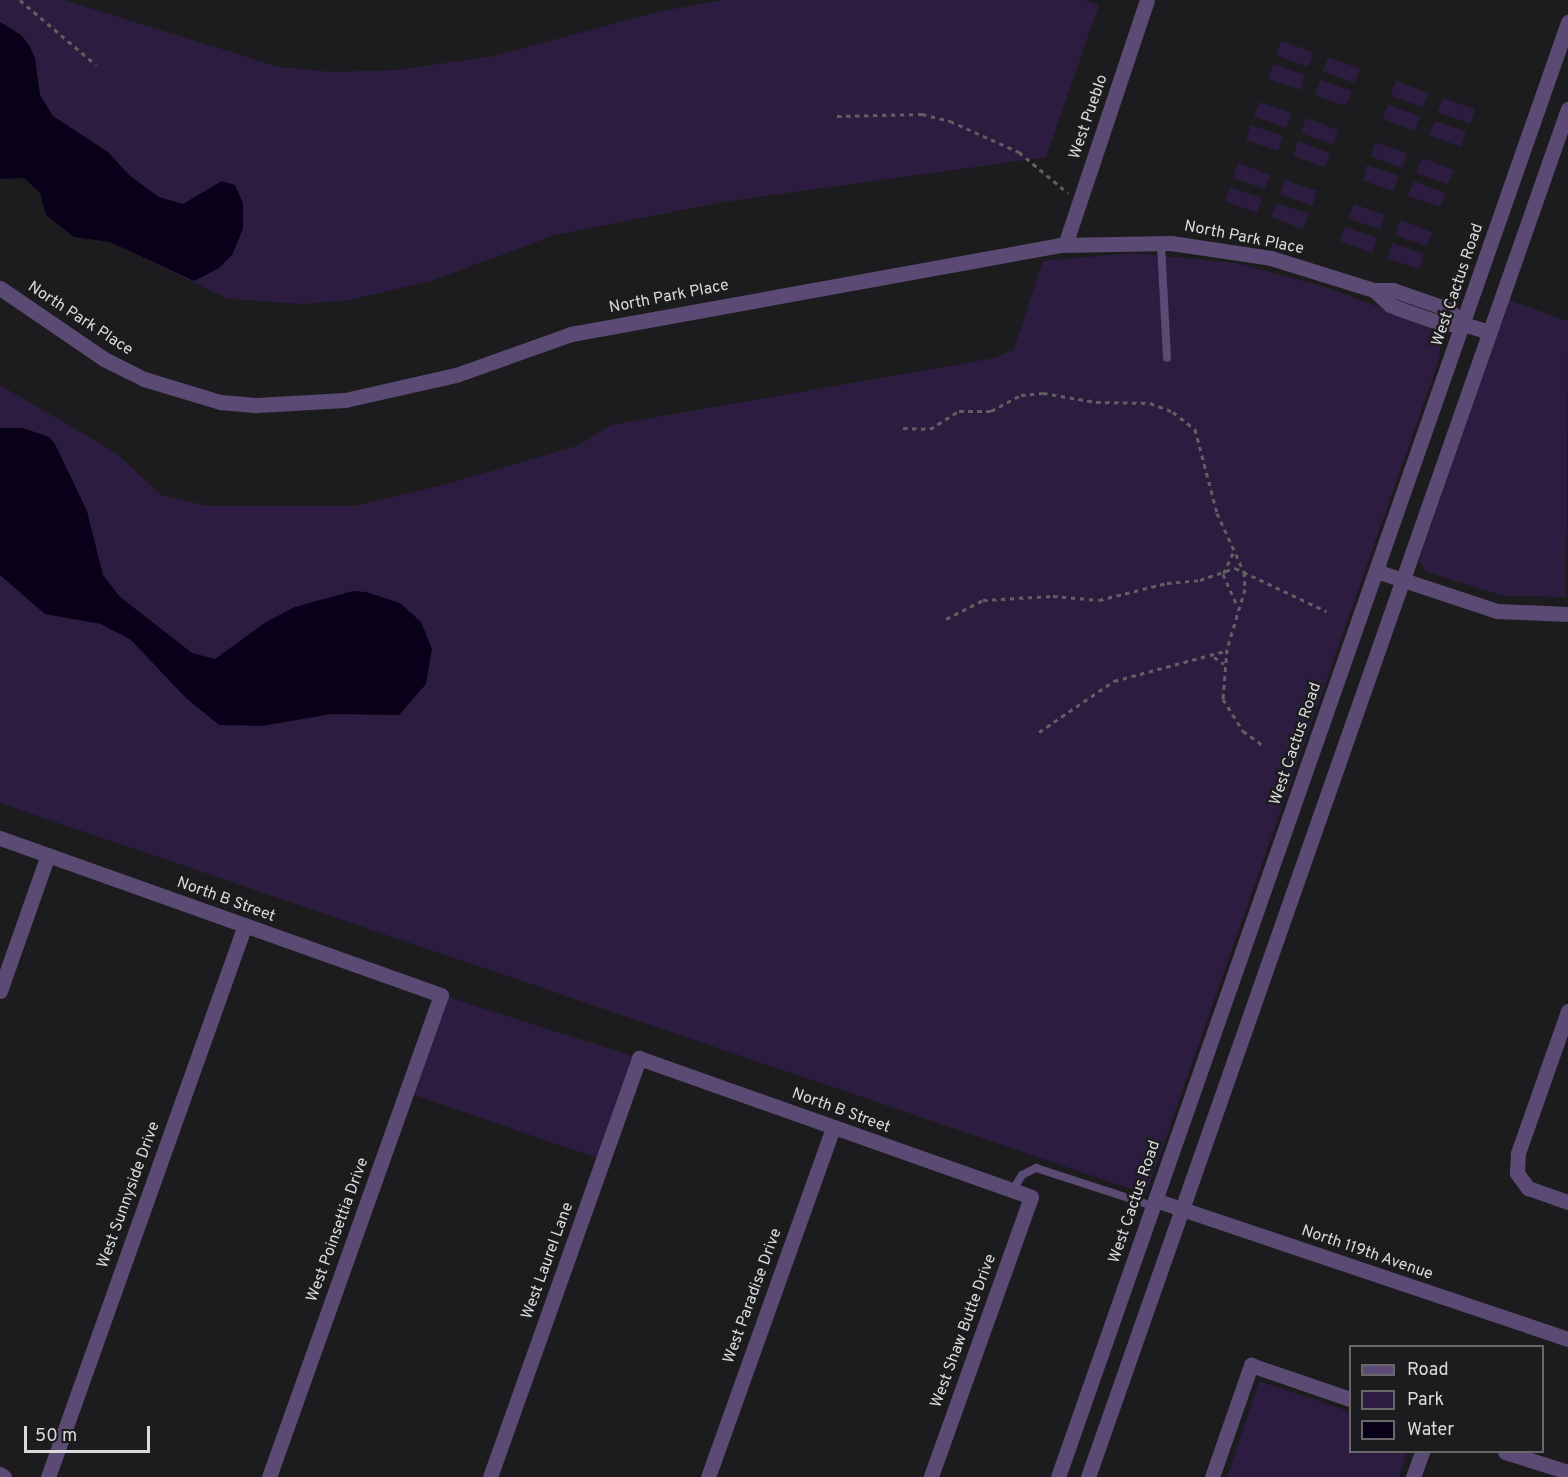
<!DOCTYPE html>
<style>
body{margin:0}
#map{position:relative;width:1568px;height:1477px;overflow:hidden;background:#1c1c1e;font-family:Overpass,sans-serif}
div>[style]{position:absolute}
.green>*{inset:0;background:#2c1d40}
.water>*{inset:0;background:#090019}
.path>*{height:3px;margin-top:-1.5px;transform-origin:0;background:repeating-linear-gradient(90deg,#605f61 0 4.5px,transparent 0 9px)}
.service>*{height:8px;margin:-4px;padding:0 4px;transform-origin:4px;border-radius:4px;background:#5b4b74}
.minor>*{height:15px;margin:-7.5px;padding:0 7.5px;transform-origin:7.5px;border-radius:7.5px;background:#5b4b74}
.tertiary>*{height:15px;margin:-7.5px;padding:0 7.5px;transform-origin:7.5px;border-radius:7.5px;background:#5b4b74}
span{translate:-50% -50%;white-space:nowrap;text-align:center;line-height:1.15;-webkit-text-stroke:5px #1c1c1e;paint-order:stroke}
.street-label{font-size:16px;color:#dad9db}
.legend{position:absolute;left:1349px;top:1345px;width:195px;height:108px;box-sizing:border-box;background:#1c1c1e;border:2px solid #68686a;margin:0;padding:8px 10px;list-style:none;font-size:18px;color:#dad9db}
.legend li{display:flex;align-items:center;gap:12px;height:30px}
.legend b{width:30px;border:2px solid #68686a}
.scale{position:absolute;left:24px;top:1426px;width:126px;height:27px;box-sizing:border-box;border:3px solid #dad9db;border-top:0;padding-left:8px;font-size:18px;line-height:21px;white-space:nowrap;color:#dad9db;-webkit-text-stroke:4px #1c1c1e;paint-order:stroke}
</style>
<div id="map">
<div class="green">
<div style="clip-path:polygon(0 0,64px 0,279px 67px,331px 72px,398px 70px,494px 56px,657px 12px,723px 0,1083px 0,1099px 5px,1046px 157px,723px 202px,555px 235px,431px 281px,349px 300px,303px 304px,228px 299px,110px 242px,74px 237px,46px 215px,40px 193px,24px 178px,0 179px)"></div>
<div style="clip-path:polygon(1281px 41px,1313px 52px,1308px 67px,1276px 55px)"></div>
<div style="clip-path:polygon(1328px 57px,1360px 69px,1355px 83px,1323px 72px)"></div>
<div style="clip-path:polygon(1273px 64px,1305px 75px,1300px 90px,1268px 79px)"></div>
<div style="clip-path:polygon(1320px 80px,1352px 91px,1346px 106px,1315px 95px)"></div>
<div style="clip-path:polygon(1396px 81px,1428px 93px,1423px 107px,1391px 96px)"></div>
<div style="clip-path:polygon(1443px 98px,1475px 109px,1470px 124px,1438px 112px)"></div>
<div style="clip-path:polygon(1260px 102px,1292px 113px,1286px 128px,1254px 116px)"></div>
<div style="clip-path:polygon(1388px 105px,1420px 116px,1415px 131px,1383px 119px)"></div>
<div style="clip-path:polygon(1306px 118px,1338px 130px,1333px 144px,1301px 133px)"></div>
<div style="clip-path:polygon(1435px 121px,1466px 132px,1461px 147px,1429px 135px)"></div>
<div style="clip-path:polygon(1251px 125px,1283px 136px,1278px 151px,1246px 140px)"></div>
<div style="clip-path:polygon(1298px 141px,1330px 153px,1325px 167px,1293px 156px)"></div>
<div style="clip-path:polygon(1375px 142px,1407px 153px,1402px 168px,1370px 156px)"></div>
<div style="clip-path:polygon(1422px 158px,1454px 170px,1448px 184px,1416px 173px)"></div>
<div style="clip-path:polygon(1238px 163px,1270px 175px,1265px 189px,1233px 178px)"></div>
<div style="clip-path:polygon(1367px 165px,1399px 176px,1393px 191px,1362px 180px)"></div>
<div style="clip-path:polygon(1285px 180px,1317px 191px,1312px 206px,1280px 194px)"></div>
<div style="clip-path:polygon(1414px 181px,1445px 193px,1440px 207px,1408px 196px)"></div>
<div style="clip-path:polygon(1230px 187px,1262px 198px,1257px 213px,1225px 201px)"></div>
<div style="clip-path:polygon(1277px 203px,1309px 214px,1303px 229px,1271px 217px)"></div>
<div style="clip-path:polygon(1354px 204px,1385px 215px,1380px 230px,1348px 218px)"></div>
<div style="clip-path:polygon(1400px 220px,1432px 232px,1427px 246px,1395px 235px)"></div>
<div style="clip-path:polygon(1345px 227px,1377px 238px,1372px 253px,1340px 241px)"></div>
<div style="clip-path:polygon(1392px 243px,1424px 254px,1419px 269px,1387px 258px)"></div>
<div style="clip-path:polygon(1132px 253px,1236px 263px,1322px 286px,1420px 322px,1435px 331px,1441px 343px,1437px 365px,1146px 1194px,0 803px,0 385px,116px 453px,161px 495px,207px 506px,355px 506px,443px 485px,577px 446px,611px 425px,995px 358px,1014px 349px,1043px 261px)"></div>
<div style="clip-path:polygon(1508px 300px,1568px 321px,1566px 597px,1503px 596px,1425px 571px,1419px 560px)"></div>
<div style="clip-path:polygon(441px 995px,639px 1058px,603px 1160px,406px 1092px)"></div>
<div style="clip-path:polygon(1259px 1381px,1350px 1412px,1350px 1452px,1407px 1452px,1399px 1477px,1227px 1477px)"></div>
</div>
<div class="water">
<div style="clip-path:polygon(0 22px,21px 35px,29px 45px,35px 58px,40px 95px,53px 116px,108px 152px,129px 175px,159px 197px,183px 204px,222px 181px,235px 185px,243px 203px,243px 229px,232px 255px,219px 268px,194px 281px,110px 242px,74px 237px,46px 215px,40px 193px,24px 178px,0 179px)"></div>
<div style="clip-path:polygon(0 428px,23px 428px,49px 437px,55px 444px,87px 511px,103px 575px,119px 596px,192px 653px,215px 659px,266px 622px,295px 607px,353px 591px,366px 592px,400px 603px,421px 622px,432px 649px,426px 684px,399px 715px,331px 714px,262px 726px,219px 725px,186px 698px,131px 640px,101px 624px,45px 614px,0 575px)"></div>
</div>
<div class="path">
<div style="left:20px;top:0;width:100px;rotate:40.5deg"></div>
<div style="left:837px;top:116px;width:85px;rotate:-1.3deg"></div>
<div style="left:922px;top:114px;width:29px;rotate:14deg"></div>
<div style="left:950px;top:121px;width:76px;rotate:24.2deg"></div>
<div style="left:1019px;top:152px;width:64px;rotate:39.9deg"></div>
<div style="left:903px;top:428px;width:27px;rotate:2deg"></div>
<div style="left:930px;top:429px;width:34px;rotate:-32deg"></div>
<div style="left:959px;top:411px;width:32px"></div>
<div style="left:991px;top:411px;width:34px;rotate:-28deg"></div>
<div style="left:1021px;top:395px;width:22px;rotate:-5deg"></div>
<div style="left:1043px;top:393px;width:54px;rotate:9.6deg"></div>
<div style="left:1096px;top:402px;width:54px;rotate:1.1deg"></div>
<div style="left:1150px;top:403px;width:25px;rotate:21deg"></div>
<div style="left:1173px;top:412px;width:28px;rotate:38deg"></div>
<div style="left:1195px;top:429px;width:87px;rotate:75.3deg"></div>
<div style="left:1217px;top:513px;width:65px;rotate:65.4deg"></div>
<div style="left:1244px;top:572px;width:17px;rotate:87deg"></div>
<div style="left:1245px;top:589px;width:63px;rotate:106.7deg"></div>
<div style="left:1227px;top:649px;width:50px;rotate:94.6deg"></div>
<div style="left:1223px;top:699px;width:38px;rotate:58deg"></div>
<div style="left:1243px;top:731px;width:26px;rotate:36deg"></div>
<div style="left:1233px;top:553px;width:23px;rotate:115deg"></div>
<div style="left:1223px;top:574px;width:36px;rotate:66deg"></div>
<div style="left:946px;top:619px;width:42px;rotate:-27.2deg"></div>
<div style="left:983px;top:600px;width:70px;rotate:-3.3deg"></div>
<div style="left:1053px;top:596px;width:46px;rotate:5deg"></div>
<div style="left:1099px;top:600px;width:70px;rotate:-14deg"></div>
<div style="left:1167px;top:583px;width:33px;rotate:-5deg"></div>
<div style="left:1200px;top:580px;width:37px;rotate:-19deg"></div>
<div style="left:1235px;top:568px;width:101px;rotate:25.3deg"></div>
<div style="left:1214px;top:657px;width:12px;rotate:35deg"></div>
<div style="left:1039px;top:732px;width:91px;rotate:-34.2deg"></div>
<div style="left:1114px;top:681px;width:115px;rotate:-15.1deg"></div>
</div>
<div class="service">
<div style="left:1161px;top:244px;width:114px;rotate:87deg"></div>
<div style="left:1012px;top:1191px;width:19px;rotate:-58deg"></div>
<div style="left:1022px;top:1175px;width:16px;rotate:-27deg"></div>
<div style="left:1036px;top:1168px;width:123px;rotate:18deg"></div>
</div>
<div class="minor">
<div style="left:1065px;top:245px;width:258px;rotate:-71.5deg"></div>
<div style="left:0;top:288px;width:126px;rotate:34.3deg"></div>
<div style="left:104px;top:359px;width:45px;rotate:26.6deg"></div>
<div style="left:144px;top:379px;width:79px;rotate:16.8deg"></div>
<div style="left:220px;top:402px;width:37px;rotate:5deg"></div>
<div style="left:257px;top:405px;width:88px;rotate:-3.3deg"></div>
<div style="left:345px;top:400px;width:114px;rotate:-12.7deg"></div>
<div style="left:456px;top:375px;width:122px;rotate:-19.6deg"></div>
<div style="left:571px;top:334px;width:497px;rotate:-10.3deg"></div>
<div style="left:1060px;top:245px;width:111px;rotate:-1deg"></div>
<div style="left:1171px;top:243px;width:101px;rotate:8.5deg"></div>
<div style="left:1271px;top:258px;width:108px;rotate:17.3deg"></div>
<div style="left:1374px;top:290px;width:19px"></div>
<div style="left:1393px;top:290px;width:58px;rotate:19.1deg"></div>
<div style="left:1448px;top:309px;width:21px;rotate:45deg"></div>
<div style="left:1374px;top:290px;width:22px;rotate:43deg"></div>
<div style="left:1390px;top:305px;width:14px;rotate:21deg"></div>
<div style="left:1403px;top:310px;width:42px;rotate:19.3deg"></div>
<div style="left:1443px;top:324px;width:20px"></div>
<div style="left:1463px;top:324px;width:27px;rotate:17deg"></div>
<div style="left:1376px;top:571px;width:127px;rotate:18.3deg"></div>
<div style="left:1497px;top:611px;width:71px;rotate:2.4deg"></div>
<div style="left:0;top:838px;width:468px;rotate:19.6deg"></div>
<div style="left:441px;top:995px;width:512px;rotate:109.64deg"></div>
<div style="left:0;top:991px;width:144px;rotate:-70.6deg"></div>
<div style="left:1568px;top:1011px;width:151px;rotate:109.4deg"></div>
<div style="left:1518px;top:1153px;width:20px;rotate:93deg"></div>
<div style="left:1517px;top:1173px;width:19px;rotate:54deg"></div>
<div style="left:1528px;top:1188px;width:42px;rotate:19.3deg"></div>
<div style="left:1505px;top:1452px;width:66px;rotate:17.6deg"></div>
<div style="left:0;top:1474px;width:5px;rotate:37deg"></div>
<div style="left:48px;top:1477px;width:586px;rotate:-70.36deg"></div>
<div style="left:490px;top:1477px;width:445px;rotate:-70.4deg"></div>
<div style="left:639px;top:1058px;width:416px;rotate:19.5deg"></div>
<div style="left:1031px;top:1197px;width:297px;rotate:109.7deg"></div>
<div style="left:708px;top:1477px;width:372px;rotate:-70.3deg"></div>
<div style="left:1212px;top:1477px;width:119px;rotate:-70.8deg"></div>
<div style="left:1251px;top:1365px;width:105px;rotate:19deg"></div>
<div style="left:1413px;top:1477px;width:27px;rotate:-70deg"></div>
</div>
<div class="tertiary">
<div style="left:1155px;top:1200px;width:436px;rotate:18.6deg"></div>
<div style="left:1058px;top:1477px;width:1542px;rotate:-70.68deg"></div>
<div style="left:1088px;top:1477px;width:1450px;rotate:-70.67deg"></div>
</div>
<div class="street-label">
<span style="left:1089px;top:117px;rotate:-71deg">West Pueblo</span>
<span style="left:1244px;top:238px;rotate:11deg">North Park Place</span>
<span style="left:1458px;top:285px;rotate:-71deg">West Cactus Road</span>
<span style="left:669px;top:297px;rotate:-11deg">North Park Place</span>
<span style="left:80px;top:319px;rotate:33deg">North Park Place</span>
<span style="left:1296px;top:744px;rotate:-71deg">West Cactus Road</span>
<span style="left:226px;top:900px;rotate:20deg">North B Street</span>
<span style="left:841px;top:1111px;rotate:20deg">North B Street</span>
<span style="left:129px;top:1195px;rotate:-70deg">West Sunnyside Drive</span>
<span style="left:1135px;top:1202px;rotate:-71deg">West Cactus Road</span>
<span style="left:338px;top:1230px;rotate:-70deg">West Poinsettia Drive</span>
<span style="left:1367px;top:1253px;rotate:19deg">North 119th Avenue</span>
<span style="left:548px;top:1261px;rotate:-70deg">West Laurel Lane</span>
<span style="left:753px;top:1296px;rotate:-70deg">West Paradise Drive</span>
<span style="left:964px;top:1331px;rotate:-70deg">West Shaw Butte Drive</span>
</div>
<ul class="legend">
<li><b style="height:8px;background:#5b4b74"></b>Road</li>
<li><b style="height:16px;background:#2c1d40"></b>Park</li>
<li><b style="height:16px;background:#090019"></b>Water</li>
</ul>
<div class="scale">50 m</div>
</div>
